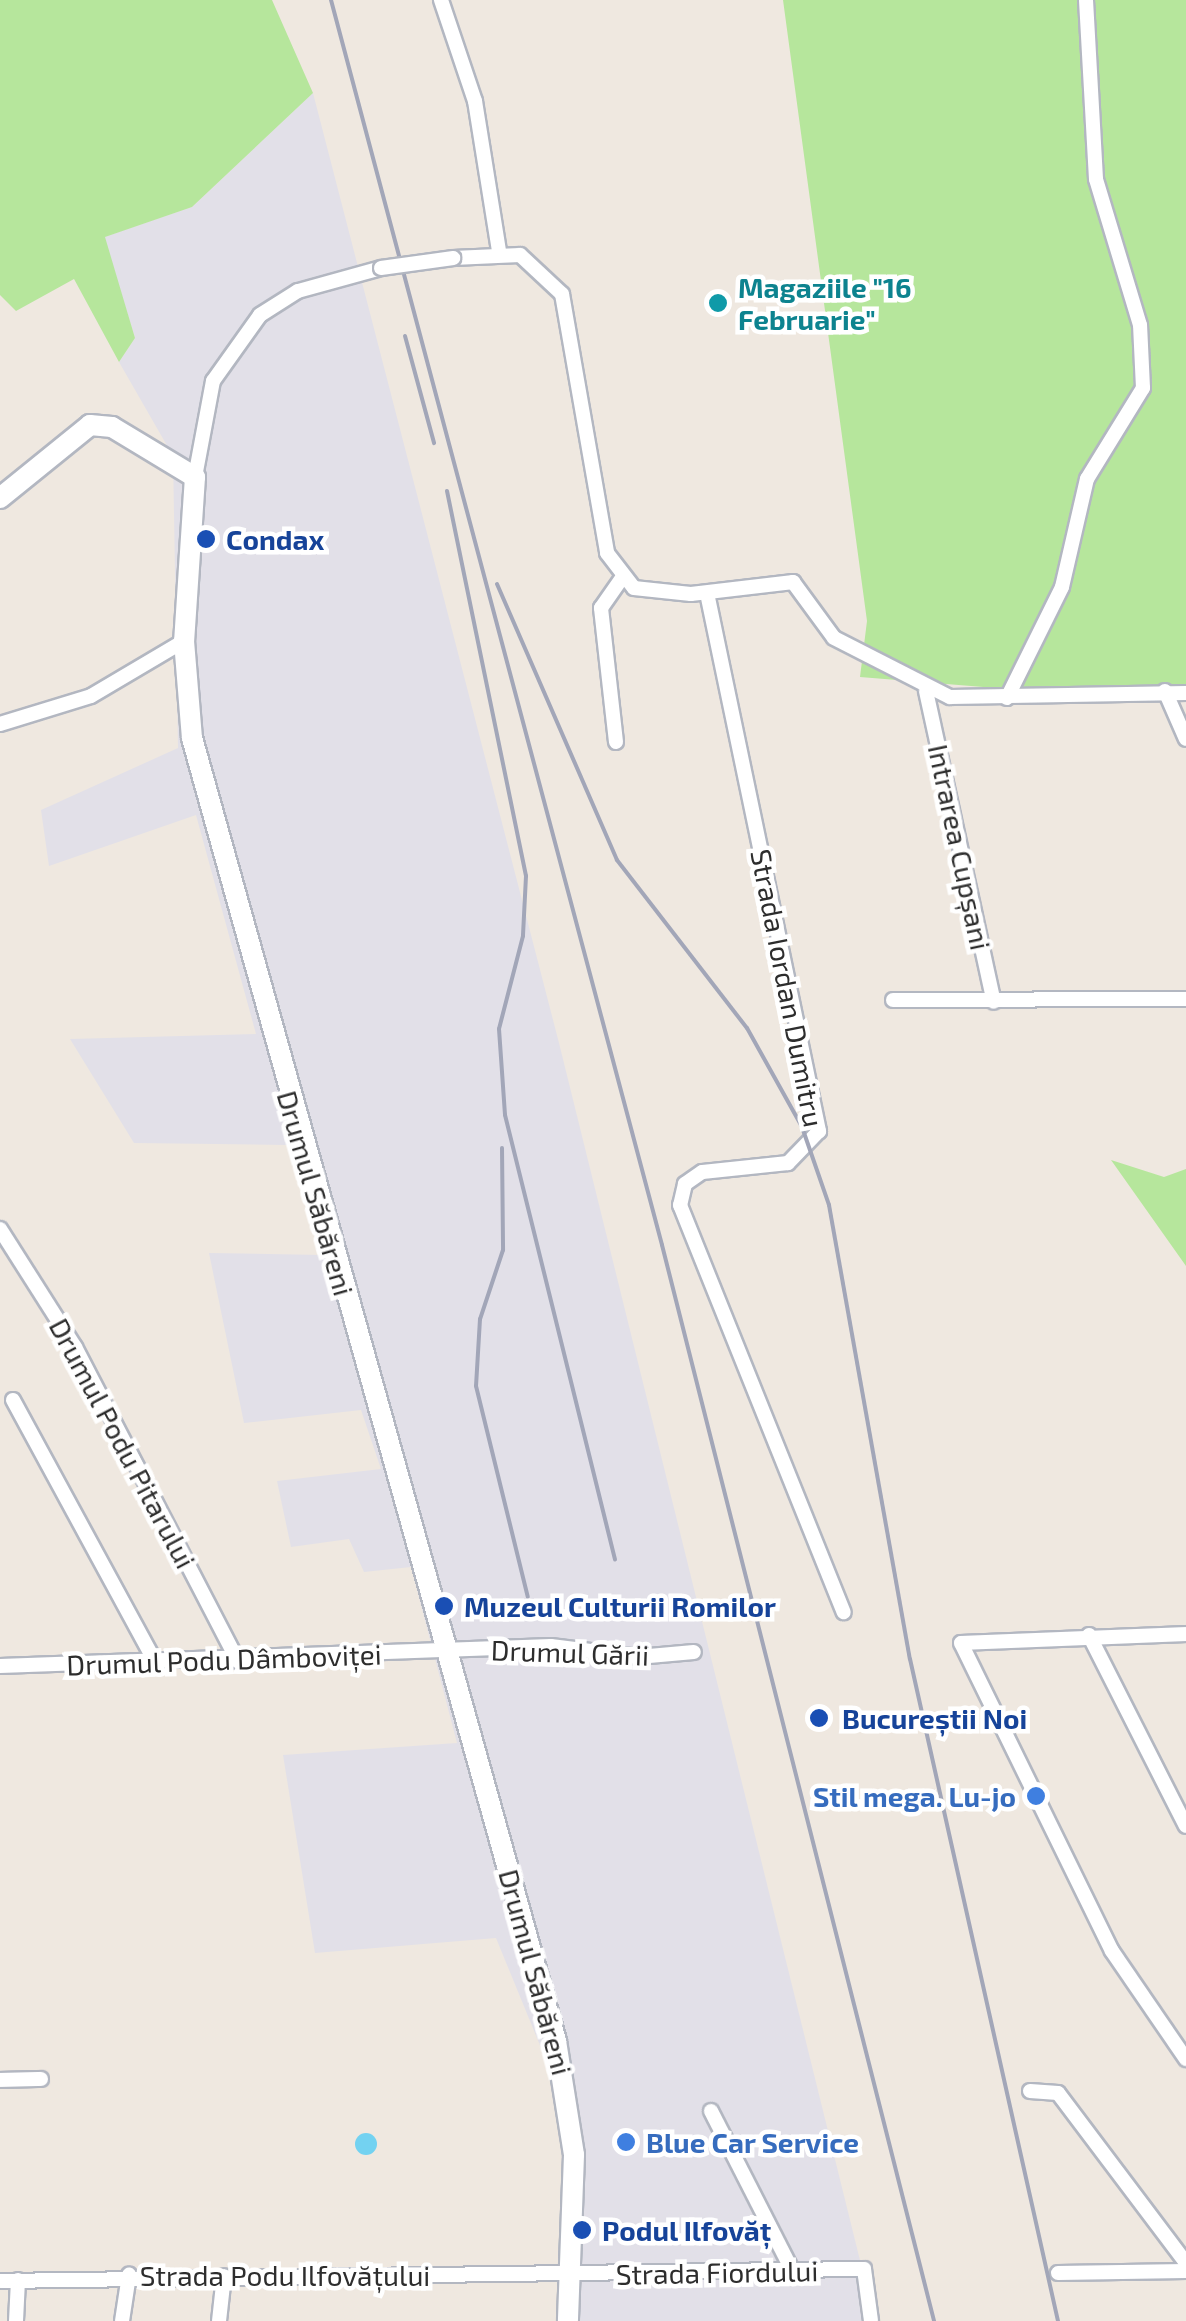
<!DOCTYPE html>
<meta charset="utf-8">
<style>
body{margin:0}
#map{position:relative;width:1186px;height:2321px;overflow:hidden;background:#efe8e0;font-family:"Exo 2",sans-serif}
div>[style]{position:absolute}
.industrial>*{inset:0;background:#e2e0e8}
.green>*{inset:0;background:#b6e69c}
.water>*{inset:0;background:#73d2f1}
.round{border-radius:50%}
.roads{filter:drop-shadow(2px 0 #b3b7c1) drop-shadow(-2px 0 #b3b7c1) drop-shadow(0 2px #b3b7c1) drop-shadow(0 -2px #b3b7c1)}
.street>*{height:14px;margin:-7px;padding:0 7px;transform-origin:7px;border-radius:7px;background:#fff}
.secondary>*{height:20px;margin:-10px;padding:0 10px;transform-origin:10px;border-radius:10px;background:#fff}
.rail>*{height:4px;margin:-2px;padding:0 2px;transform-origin:2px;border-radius:2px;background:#a2a6b8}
.bridges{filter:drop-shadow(2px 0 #b3b7c1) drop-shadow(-2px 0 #b3b7c1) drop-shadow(0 2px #b3b7c1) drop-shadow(0 -2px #b3b7c1)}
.street-bridge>*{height:14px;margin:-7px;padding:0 7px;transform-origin:7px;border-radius:7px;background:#fff}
.dots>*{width:28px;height:28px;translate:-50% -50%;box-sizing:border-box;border:5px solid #fff;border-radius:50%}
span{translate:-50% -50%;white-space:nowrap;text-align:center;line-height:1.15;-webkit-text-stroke:9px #fff;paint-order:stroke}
.culture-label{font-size:28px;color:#0d838f;font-weight:700}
.left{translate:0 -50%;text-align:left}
.transit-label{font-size:28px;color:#164399;font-weight:700}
.street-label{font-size:28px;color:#2d2d2d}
.shop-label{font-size:28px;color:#366cbe;font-weight:700}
.right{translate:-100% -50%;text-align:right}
</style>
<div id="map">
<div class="industrial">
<div style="clip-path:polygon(313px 93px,559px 1043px,875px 2321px,561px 2321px,562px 2140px,546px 2060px,496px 1938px,315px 1953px,283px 1755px,457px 1743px,411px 1567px,364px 1572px,349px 1539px,291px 1547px,277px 1481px,381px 1469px,361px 1410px,244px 1423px,209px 1253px,322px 1255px,288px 1145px,134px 1143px,70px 1039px,256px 1034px,196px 815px,49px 866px,41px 810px,178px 748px,173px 456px,119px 362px,135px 338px,104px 237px,192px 207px)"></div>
</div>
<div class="green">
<div style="clip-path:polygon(0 0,272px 0,313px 93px,192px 207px,105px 237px,135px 338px,119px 362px,74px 279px,16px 311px,0 295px)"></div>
<div style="clip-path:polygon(783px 0,1186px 0,1186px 685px,1008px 689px,860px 677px,867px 621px)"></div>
<div style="clip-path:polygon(1111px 1160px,1164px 1177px,1186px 1169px,1186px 1266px)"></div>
</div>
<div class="water">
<div class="round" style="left:355px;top:2133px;width:22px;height:22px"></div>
</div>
<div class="roads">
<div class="street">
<div style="left:441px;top:0;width:107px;rotate:71.4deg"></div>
<div style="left:475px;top:101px;width:152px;rotate:80.9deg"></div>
<div style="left:453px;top:258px;width:67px;rotate:-2.6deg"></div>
<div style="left:520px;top:255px;width:57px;rotate:42.9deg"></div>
<div style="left:562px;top:294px;width:263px;rotate:80.1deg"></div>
<div style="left:607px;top:553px;width:44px;rotate:52.4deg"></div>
<div style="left:634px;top:588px;width:57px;rotate:6deg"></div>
<div style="left:691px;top:594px;width:103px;rotate:-6.7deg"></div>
<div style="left:793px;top:582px;width:69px;rotate:53.8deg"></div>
<div style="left:834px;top:638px;width:130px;rotate:27deg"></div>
<div style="left:950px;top:697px;width:236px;rotate:-1deg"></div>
<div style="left:195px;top:477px;width:98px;rotate:-79.4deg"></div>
<div style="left:213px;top:381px;width:81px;rotate:-54.5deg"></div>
<div style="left:260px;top:315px;width:45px;rotate:-32.3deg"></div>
<div style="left:298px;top:291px;width:86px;rotate:-15.5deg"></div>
<div style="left:707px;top:593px;width:550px;rotate:78.24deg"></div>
<div style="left:819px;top:1131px;width:45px;rotate:134.1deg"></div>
<div style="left:788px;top:1163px;width:86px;rotate:174deg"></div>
<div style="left:702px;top:1172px;width:21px;rotate:145deg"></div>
<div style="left:685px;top:1184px;width:22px;rotate:103deg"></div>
<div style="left:680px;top:1205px;width:439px;rotate:68.1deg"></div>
<div style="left:926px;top:691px;width:318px;rotate:77.7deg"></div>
<div style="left:1165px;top:691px;width:52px;rotate:66.4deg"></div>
<div style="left:1007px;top:698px;width:124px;rotate:-63.6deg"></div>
<div style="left:1062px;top:587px;width:111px;rotate:-77deg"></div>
<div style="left:1087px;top:479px;width:107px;rotate:-58.4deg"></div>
<div style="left:1143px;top:388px;width:63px;rotate:-92.7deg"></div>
<div style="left:1140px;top:325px;width:152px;rotate:-106.8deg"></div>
<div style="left:1096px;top:179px;width:179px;rotate:-93.2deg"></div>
<div style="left:0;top:724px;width:95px;rotate:-17.1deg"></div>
<div style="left:91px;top:696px;width:108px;rotate:-30.6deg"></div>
<div style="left:616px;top:742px;width:135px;rotate:-96.4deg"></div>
<div style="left:601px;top:608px;width:35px;rotate:-55deg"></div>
<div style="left:893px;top:1000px;width:293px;rotate:-0.2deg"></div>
<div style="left:0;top:1229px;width:140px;rotate:57.6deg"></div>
<div style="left:75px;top:1347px;width:354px;rotate:62.6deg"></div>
<div style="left:13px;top:1400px;width:302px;rotate:61.5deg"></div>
<div style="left:1186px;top:1634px;width:225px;rotate:177.7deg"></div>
<div style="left:961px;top:1643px;width:343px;rotate:63.9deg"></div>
<div style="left:1112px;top:1951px;width:131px;rotate:55.6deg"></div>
<div style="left:1089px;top:1635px;width:214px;rotate:63.1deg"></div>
<div style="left:0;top:1666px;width:551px;rotate:-2.08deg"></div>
<div style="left:551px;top:1646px;width:88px;rotate:7.2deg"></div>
<div style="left:638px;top:1657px;width:56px;rotate:-5.1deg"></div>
<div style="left:0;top:2080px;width:41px;rotate:-1.4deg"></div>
<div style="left:1030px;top:2091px;width:28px;rotate:4deg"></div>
<div style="left:1058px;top:2093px;width:213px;rotate:53deg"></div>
<div style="left:711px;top:2111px;width:178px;rotate:63deg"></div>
<div style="left:1058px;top:2273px;width:128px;rotate:-0.9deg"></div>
<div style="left:0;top:2281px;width:864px;rotate:-0.8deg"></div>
<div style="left:864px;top:2269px;width:52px;rotate:82.3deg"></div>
<div style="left:16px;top:2321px;width:41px;rotate:-87.2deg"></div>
<div style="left:122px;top:2321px;width:47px;rotate:-81.3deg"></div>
<div style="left:219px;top:2321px;width:45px;rotate:-83.7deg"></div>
</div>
<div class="secondary">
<div style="left:0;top:498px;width:116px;rotate:-39deg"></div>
<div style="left:90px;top:425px;width:22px;rotate:5deg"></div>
<div style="left:112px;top:427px;width:97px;rotate:31.1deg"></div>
<div style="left:195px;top:477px;width:164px;rotate:93.8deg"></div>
<div style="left:184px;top:641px;width:97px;rotate:85.3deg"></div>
<div style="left:192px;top:738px;width:1353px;rotate:74.39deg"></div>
<div style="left:556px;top:2041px;width:115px;rotate:81deg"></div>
<div style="left:574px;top:2155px;width:166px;rotate:92.1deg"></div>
</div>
</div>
<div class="rail">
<div style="left:331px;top:0;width:1288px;rotate:75.11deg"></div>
<div style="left:662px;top:1245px;width:1110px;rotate:75.81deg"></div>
<div style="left:405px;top:336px;width:111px;rotate:74.8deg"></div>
<div style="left:447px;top:491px;width:393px;rotate:78.4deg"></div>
<div style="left:526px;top:876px;width:60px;rotate:92.9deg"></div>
<div style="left:523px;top:936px;width:96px;rotate:104.5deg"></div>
<div style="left:499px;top:1029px;width:86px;rotate:86deg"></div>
<div style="left:505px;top:1115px;width:458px;rotate:76.1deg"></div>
<div style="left:497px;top:584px;width:301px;rotate:66.5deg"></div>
<div style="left:617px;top:860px;width:212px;rotate:52.3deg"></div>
<div style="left:747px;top:1028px;width:113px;rotate:60.9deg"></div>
<div style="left:802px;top:1127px;width:83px;rotate:70.9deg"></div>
<div style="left:829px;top:1205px;width:461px;rotate:79.9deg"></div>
<div style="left:910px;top:1659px;width:678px;rotate:77.4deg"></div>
<div style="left:502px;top:1148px;width:102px;rotate:89.4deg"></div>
<div style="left:503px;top:1250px;width:73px;rotate:108.4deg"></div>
<div style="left:480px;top:1319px;width:67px;rotate:93.4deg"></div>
<div style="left:476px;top:1386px;width:217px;rotate:76.2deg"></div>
</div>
<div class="bridges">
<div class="street-bridge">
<div style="left:381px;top:268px;width:73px;rotate:-7.9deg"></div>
</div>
</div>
<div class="dots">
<div style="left:718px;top:303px;background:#0f9aa8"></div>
<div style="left:206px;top:539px;background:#1a4fb4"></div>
<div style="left:444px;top:1606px;background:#1a4fb4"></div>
<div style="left:819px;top:1718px;background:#1a4fb4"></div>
<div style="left:1036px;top:1796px;background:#3f7fe0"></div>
<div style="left:626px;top:2142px;background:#3f7fe0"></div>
<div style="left:582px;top:2230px;background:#1a4fb4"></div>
</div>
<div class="culture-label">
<span class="left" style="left:738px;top:303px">Magaziile "16<br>Februarie"</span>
</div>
<div class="transit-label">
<span class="left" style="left:226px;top:539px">Condax</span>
<span class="left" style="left:464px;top:1606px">Muzeul Culturii Romilor</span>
<span class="left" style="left:842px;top:1718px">Bucureștii Noi</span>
<span class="left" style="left:602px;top:2230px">Podul Ilfovăț</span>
</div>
<div class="street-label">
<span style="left:960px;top:847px;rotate:78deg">Intrarea Cupșani</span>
<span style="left:788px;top:988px;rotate:79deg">Strada Iordan Dumitru</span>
<span style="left:316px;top:1193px;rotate:74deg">Drumul Săbăreni</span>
<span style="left:123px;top:1443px;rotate:62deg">Drumul Podu Pitarului</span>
<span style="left:570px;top:1652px;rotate:2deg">Drumul Gării</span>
<span style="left:224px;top:1659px;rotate:-2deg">Drumul Podu Dâmboviței</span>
<span style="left:536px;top:1972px;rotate:75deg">Drumul Săbăreni</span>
<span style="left:717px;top:2272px;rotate:-1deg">Strada Fiordului</span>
<span style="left:285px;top:2275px">Strada Podu Ilfovățului</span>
</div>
<div class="shop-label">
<span class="right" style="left:1016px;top:1796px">Stil mega. Lu-jo</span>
<span class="left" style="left:646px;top:2142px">Blue Car Service</span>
</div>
</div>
